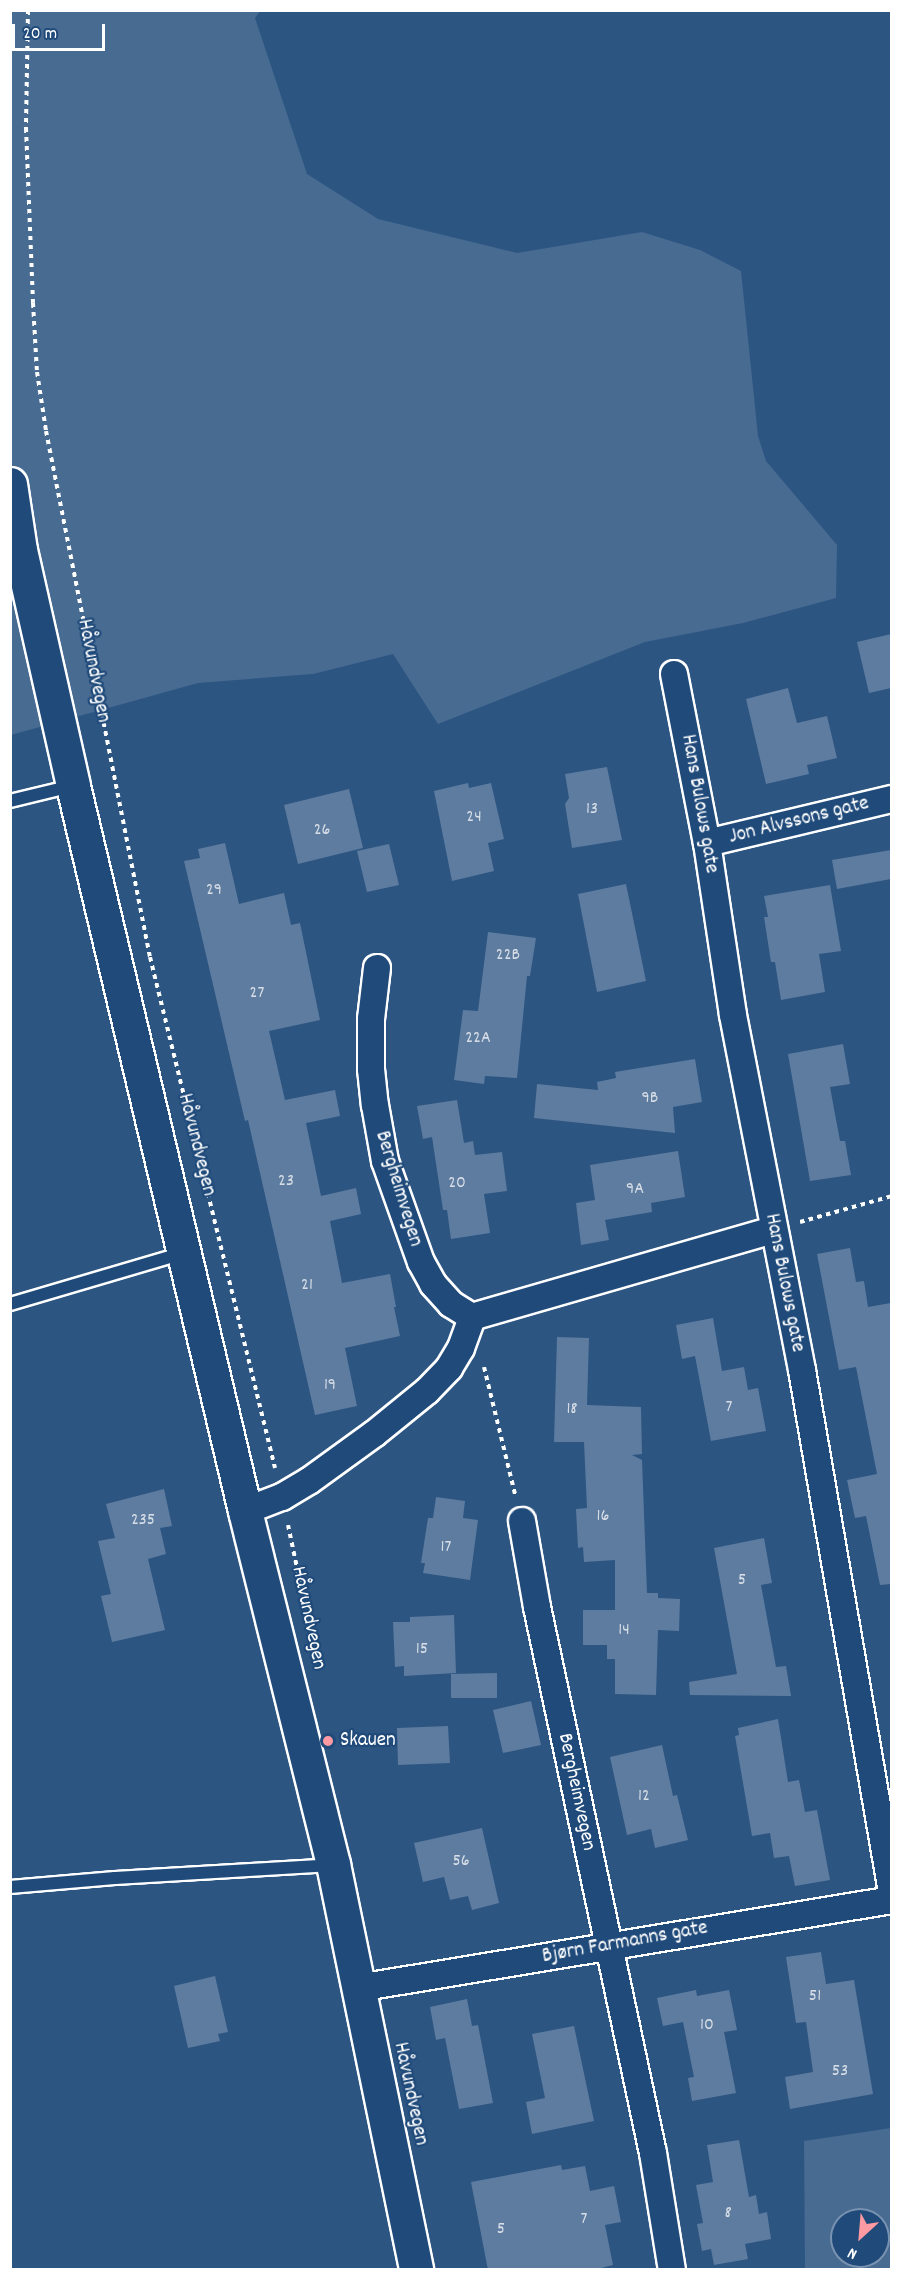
<!DOCTYPE html>
<meta charset="utf-8">
<style>
body{margin:0}
#map{position:relative;width:902px;height:2280px;overflow:hidden;background:#2c5582;font-family:Dekko,sans-serif}
div>[style]{position:absolute}
.green>*{inset:0;background:#486b92}
.building>*{inset:0;background:#5e7c9f}
.path>*{height:4px;margin-top:-2px;transform-origin:0;background:repeating-linear-gradient(90deg,#fff 0 4.5px,transparent 0 9px)}
.roads{filter:drop-shadow(2px 0 #fff) drop-shadow(-2px 0 #fff) drop-shadow(0 2px #fff) drop-shadow(0 -2px #fff)}
.service>*{height:12px;margin:-6px;padding:0 6px;transform-origin:6px;border-radius:6px;background:#1f4a7a}
.minor>*{height:26px;margin:-13px;padding:0 13px;transform-origin:13px;border-radius:13px;background:#1f4a7a}
.secondary>*{height:33px;margin:-16.5px;padding:0 16.5px;transform-origin:16.5px;border-radius:16.5px;background:#1f4a7a}
.dots>*{width:16px;height:16px;translate:-50% -50%;box-sizing:border-box;border:3px solid #1f4a7a;border-radius:50%}
span{translate:-50% -50%;white-space:nowrap;text-align:center;line-height:1.15;-webkit-text-stroke:4.5px #1f4a7a;paint-order:stroke}
.number-label{font-size:18px;color:#d7dee7}
.number-label span{-webkit-text-stroke-width:0}
.street-label{font-size:21px;color:#fff}
.poi-label{font-size:21px;color:#fff}
.left{translate:0 -50%;text-align:left}
.frame{position:absolute;inset:0;border:12px solid #fff;pointer-events:none}
.north{position:absolute;left:830px;top:2208px;width:60px;height:60px;box-sizing:border-box;background:#1f4a7a;border:2px solid #7992af;border-radius:50%;rotate:206deg;font-size:16px;font-weight:700;line-height:24px;text-align:center;color:#fff}
.north::after{content:'';display:block;margin:auto;width:21px;height:27px;background:#ff9aa2;clip-path:polygon(50% 0,100% 100%,50% 72%,0 100%)}
.scale{position:absolute;left:12px;top:24px;width:93px;height:27px;box-sizing:border-box;border:3px solid #fff;border-top:0;padding-left:8px;font-size:18px;line-height:21px;white-space:nowrap;color:#fff;-webkit-text-stroke:4px #1f4a7a;paint-order:stroke}
</style>
<div id="map">
<div class="green">
<div style="clip-path:polygon(11px 11px,260px 11px,255px 18px,307px 174px,378px 219px,517px 253px,642px 232px,700px 250px,741px 271px,758px 436px,766px 461px,837px 545px,836px 598px,743px 623px,645px 642px,438px 724px,393px 654px,313px 674px,198px 683px,11px 735px)"></div>
<div style="clip-path:polygon(evenodd,891px 2128px,891px 2269px,805px 2269px,804px 2141px,891px 2128px,842px 2220px,878px 2220px,878px 2256px,842px 2256px,842px 2220px)"></div>
</div>
<div class="building">
<div style="clip-path:polygon(891px 634px,891px 688px,869px 693px,857px 642px)"></div>
<div style="clip-path:polygon(788px 688px,797px 723px,827px 716px,837px 758px,807px 765px,809px 774px,766px 784px,746px 699px)"></div>
<div style="clip-path:polygon(607px 767px,622px 840px,572px 848px,565px 804px,569px 798px,565px 774px)"></div>
<div style="clip-path:polygon(468px 783px,469px 788px,491px 783px,504px 839px,488px 843px,494px 871px,452px 881px,434px 791px)"></div>
<div style="clip-path:polygon(349px 789px,363px 848px,298px 864px,284px 805px)"></div>
<div style="clip-path:polygon(225px 843px,239px 904px,284px 893px,291px 925px,300px 923px,320px 1020px,269px 1031px,285px 1100px,335px 1090px,340px 1116px,306px 1123px,321px 1196px,356px 1188px,361px 1214px,330px 1221px,342px 1283px,390px 1274px,396px 1307px,394px 1307px,400px 1336px,345px 1348px,357px 1406px,315px 1415px,248px 1120px,245px 1121px,184px 861px,200px 858px,198px 849px)"></div>
<div style="clip-path:polygon(389px 844px,399px 885px,367px 892px,357px 851px)"></div>
<div style="clip-path:polygon(891px 850px,891px 879px,837px 889px,832px 860px)"></div>
<div style="clip-path:polygon(626px 884px,646px 981px,597px 992px,578px 894px)"></div>
<div style="clip-path:polygon(830px 885px,841px 951px,819px 954px,825px 992px,781px 1000px,775px 962px,771px 962px,764px 917px,768px 917px,764px 896px)"></div>
<div style="clip-path:polygon(488px 932px,536px 938px,530px 976px,527px 976px,517px 1078px,485px 1076px,484px 1084px,454px 1080px,463px 1010px,478px 1011px)"></div>
<div style="clip-path:polygon(843px 1044px,850px 1084px,830px 1087px,840px 1141px,845px 1141px,851px 1175px,810px 1181px,788px 1054px)"></div>
<div style="clip-path:polygon(695px 1059px,702px 1102px,673px 1107px,675px 1133px,534px 1118px,537px 1084px,598px 1090px,597px 1082px,616px 1078px,615px 1072px)"></div>
<div style="clip-path:polygon(457px 1100px,464px 1143px,473px 1141px,475px 1155px,502px 1152px,507px 1191px,484px 1194px,490px 1233px,451px 1239px,447px 1210px,443px 1210px,432px 1137px,423px 1139px,417px 1106px)"></div>
<div style="clip-path:polygon(678px 1151px,685px 1197px,651px 1203px,652px 1212px,605px 1220px,609px 1240px,581px 1245px,576px 1203px,595px 1200px,590px 1165px)"></div>
<div style="clip-path:polygon(850px 1248px,856px 1282px,864px 1281px,868px 1307px,891px 1303px,891px 1584px,880px 1585px,866px 1516px,855px 1518px,847px 1480px,877px 1474px,856px 1367px,839px 1370px,817px 1254px)"></div>
<div style="clip-path:polygon(713px 1318px,722px 1371px,744px 1367px,748px 1390px,758px 1388px,766px 1431px,711px 1441px,695px 1356px,682px 1359px,676px 1325px)"></div>
<div style="clip-path:polygon(557px 1337px,589px 1338px,587px 1405px,641px 1407px,642px 1454px,632px 1455px,642px 1460px,647px 1593px,658px 1593px,658px 1598px,680px 1599px,679px 1631px,658px 1630px,656px 1695px,615px 1694px,615px 1659px,607px 1659px,607px 1645px,583px 1645px,583px 1610px,615px 1610px,615px 1560px,584px 1562px,583px 1547px,578px 1548px,576px 1509px,587px 1508px,584px 1442px,554px 1442px)"></div>
<div style="clip-path:polygon(164px 1489px,172px 1526px,160px 1528px,166px 1554px,148px 1559px,165px 1630px,112px 1642px,101px 1596px,111px 1594px,98px 1541px,115px 1538px,106px 1504px)"></div>
<div style="clip-path:polygon(436px 1497px,465px 1501px,463px 1518px,478px 1520px,470px 1580px,423px 1573px,425px 1563px,421px 1563px,428px 1518px,433px 1518px)"></div>
<div style="clip-path:polygon(764px 1538px,772px 1583px,761px 1585px,776px 1667px,786px 1666px,791px 1696px,690px 1695px,689px 1682px,737px 1674px,714px 1548px)"></div>
<div style="clip-path:polygon(454px 1615px,456px 1673px,404px 1676px,404px 1666px,395px 1667px,393px 1622px,410px 1622px,410px 1617px)"></div>
<div style="clip-path:polygon(497px 1673px,497px 1698px,451px 1698px,451px 1674px)"></div>
<div style="clip-path:polygon(531px 1701px,541px 1745px,503px 1753px,493px 1710px)"></div>
<div style="clip-path:polygon(778px 1719px,788px 1782px,799px 1780px,805px 1812px,817px 1810px,830px 1880px,795px 1886px,789px 1856px,774px 1858px,770px 1833px,752px 1836px,735px 1736px,739px 1735px,738px 1728px)"></div>
<div style="clip-path:polygon(448px 1726px,450px 1763px,398px 1765px,397px 1728px)"></div>
<div style="clip-path:polygon(662px 1745px,673px 1796px,677px 1795px,688px 1840px,655px 1848px,651px 1829px,627px 1835px,610px 1757px)"></div>
<div style="clip-path:polygon(482px 1828px,499px 1903px,472px 1910px,468px 1896px,450px 1900px,444px 1877px,423px 1882px,414px 1843px)"></div>
<div style="clip-path:polygon(821px 1952px,826px 1984px,854px 1980px,873px 2094px,790px 2109px,785px 2077px,813px 2072px,806px 2022px,796px 2023px,786px 1957px)"></div>
<div style="clip-path:polygon(215px 1976px,228px 2032px,218px 2034px,220px 2041px,188px 2048px,174px 1986px)"></div>
<div style="clip-path:polygon(696px 1990px,697px 1996px,729px 1990px,737px 2030px,724px 2032px,736px 2093px,692px 2101px,688px 2078px,694px 2077px,683px 2022px,663px 2026px,657px 1998px)"></div>
<div style="clip-path:polygon(467px 1999px,472px 2026px,478px 2025px,493px 2103px,459px 2109px,445px 2038px,436px 2040px,430px 2007px)"></div>
<div style="clip-path:polygon(574px 2026px,594px 2121px,532px 2134px,526px 2102px,545px 2098px,532px 2034px)"></div>
<div style="clip-path:polygon(739px 2140px,749px 2197px,756px 2195px,759px 2214px,767px 2212px,771px 2239px,745px 2244px,748px 2259px,714px 2265px,711px 2249px,702px 2251px,697px 2224px,703px 2223px,696px 2185px,713px 2182px,707px 2145px)"></div>
<div style="clip-path:polygon(561px 2165px,562px 2170px,585px 2166px,590px 2191px,614px 2186px,621px 2222px,605px 2225px,613px 2265px,593px 2270px,488px 2270px,471px 2182px)"></div>
</div>
<div class="path">
<div style="left:28px;top:10px;width:118px;rotate:91deg"></div>
<div style="left:26px;top:128px;width:175px;rotate:87.7deg"></div>
<div style="left:33px;top:303px;width:69px;rotate:86.7deg"></div>
<div style="left:37px;top:372px;width:60px;rotate:81.3deg"></div>
<div style="left:46px;top:431px;width:536px;rotate:78.82deg"></div>
<div style="left:150px;top:957px;width:526px;rotate:76.25deg"></div>
<div style="left:800px;top:1222px;width:96px;rotate:-15.8deg"></div>
<div style="left:484px;top:1367px;width:131px;rotate:76.3deg"></div>
<div style="left:288px;top:1525px;width:106px;rotate:78.1deg"></div>
</div>
<div class="roads">
<div class="service">
<div style="left:10px;top:801px;width:64px;rotate:-13.6deg"></div>
<div style="left:10px;top:1304px;width:180px;rotate:-16.4deg"></div>
<div style="left:10px;top:1887px;width:105px;rotate:-4.9deg"></div>
<div style="left:115px;top:1878px;width:217px;rotate:-3.4deg"></div>
</div>
<div class="minor">
<div style="left:674px;top:674px;width:172px;rotate:79deg"></div>
<div style="left:707px;top:843px;width:174px;rotate:81.4deg"></div>
<div style="left:733px;top:1015px;width:362px;rotate:79deg"></div>
<div style="left:802px;top:1370px;width:530px;rotate:80.22deg"></div>
<div style="left:707px;top:843px;width:190px;rotate:-13.4deg"></div>
<div style="left:377px;top:968px;width:51px;rotate:96.7deg"></div>
<div style="left:371px;top:1019px;width:50px;rotate:90deg"></div>
<div style="left:371px;top:1069px;width:36px;rotate:84deg"></div>
<div style="left:375px;top:1105px;width:57px;rotate:79.9deg"></div>
<div style="left:385px;top:1161px;width:107px;rotate:70.4deg"></div>
<div style="left:421px;top:1262px;width:25px;rotate:61deg"></div>
<div style="left:433px;top:1284px;width:27px;rotate:48deg"></div>
<div style="left:451px;top:1304px;width:25px;rotate:32deg"></div>
<div style="left:245px;top:1511px;width:40px;rotate:-21deg"></div>
<div style="left:282px;top:1497px;width:31px;rotate:-31deg"></div>
<div style="left:309px;top:1481px;width:80px;rotate:-35.9deg"></div>
<div style="left:374px;top:1434px;width:68px;rotate:-39.1deg"></div>
<div style="left:427px;top:1391px;width:32px;rotate:-46deg"></div>
<div style="left:449px;top:1368px;width:23px;rotate:-59deg"></div>
<div style="left:461px;top:1348px;width:33px;rotate:-70deg"></div>
<div style="left:472px;top:1317px;width:313px;rotate:-16.1deg"></div>
<div style="left:522px;top:1521px;width:87px;rotate:80.1deg"></div>
<div style="left:537px;top:1607px;width:558px;rotate:78.01deg"></div>
<div style="left:653px;top:2153px;width:119px;rotate:80.8deg"></div>
<div style="left:358px;top:1988px;width:541px;rotate:-9.36deg"></div>
</div>
<div class="secondary">
<div style="left:10px;top:484px;width:67px;rotate:81.4deg"></div>
<div style="left:20px;top:550px;width:242px;rotate:77.3deg"></div>
<div style="left:73px;top:786px;width:745px;rotate:76.65deg"></div>
<div style="left:245px;top:1511px;width:364px;rotate:76deg"></div>
<div style="left:333px;top:1864px;width:414px;rotate:78.4deg"></div>
</div>
</div>
<div class="dots">
<div style="left:328px;top:1741px;background:#ff9aa2"></div>
</div>
<div class="number-label">
<span style="left:592px;top:810px">13</span>
<span style="left:474px;top:818px">24</span>
<span style="left:322px;top:831px">26</span>
<span style="left:214px;top:891px">29</span>
<span style="left:508px;top:956px">22B</span>
<span style="left:257px;top:994px">27</span>
<span style="left:478px;top:1039px">22A</span>
<span style="left:650px;top:1099px">9B</span>
<span style="left:286px;top:1182px">23</span>
<span style="left:457px;top:1184px">20</span>
<span style="left:635px;top:1190px">9A</span>
<span style="left:307px;top:1286px">21</span>
<span style="left:330px;top:1386px">19</span>
<span style="left:729px;top:1408px">7</span>
<span style="left:572px;top:1410px">18</span>
<span style="left:603px;top:1517px">16</span>
<span style="left:143px;top:1521px">235</span>
<span style="left:446px;top:1548px">17</span>
<span style="left:742px;top:1581px">5</span>
<span style="left:624px;top:1631px">14</span>
<span style="left:422px;top:1650px">15</span>
<span style="left:644px;top:1797px">12</span>
<span style="left:461px;top:1862px">56</span>
<span style="left:815px;top:1997px">51</span>
<span style="left:707px;top:2026px">10</span>
<span style="left:840px;top:2072px">53</span>
<span style="left:728px;top:2214px">8</span>
<span style="left:584px;top:2220px">7</span>
<span style="left:501px;top:2230px">5</span>
</div>
<div class="street-label">
<span style="left:93px;top:671px;rotate:79deg">Håvundvegen</span>
<span style="left:699px;top:804px;rotate:80deg">Hans Bulows gate</span>
<span style="left:799px;top:821px;rotate:-14deg">Jon Alvssons gate</span>
<span style="left:196px;top:1145px;rotate:76deg">Håvundvegen</span>
<span style="left:398px;top:1189px;rotate:73deg">Bergheimvegen</span>
<span style="left:784px;top:1283px;rotate:79deg">Hans Bulows gate</span>
<span style="left:308px;top:1618px;rotate:78deg">Håvundvegen</span>
<span style="left:576px;top:1792px;rotate:78deg">Bergheimvegen</span>
<span style="left:625px;top:1943px;rotate:-10deg">Bjørn Farmanns gate</span>
<span style="left:410px;top:2094px;rotate:78deg">Håvundvegen</span>
</div>
<div class="poi-label">
<span class="left" style="left:340px;top:1741px">Skauen</span>
</div>
<div class="frame"></div>
<div class="north">N</div>
<div class="scale">20 m</div>
</div>
